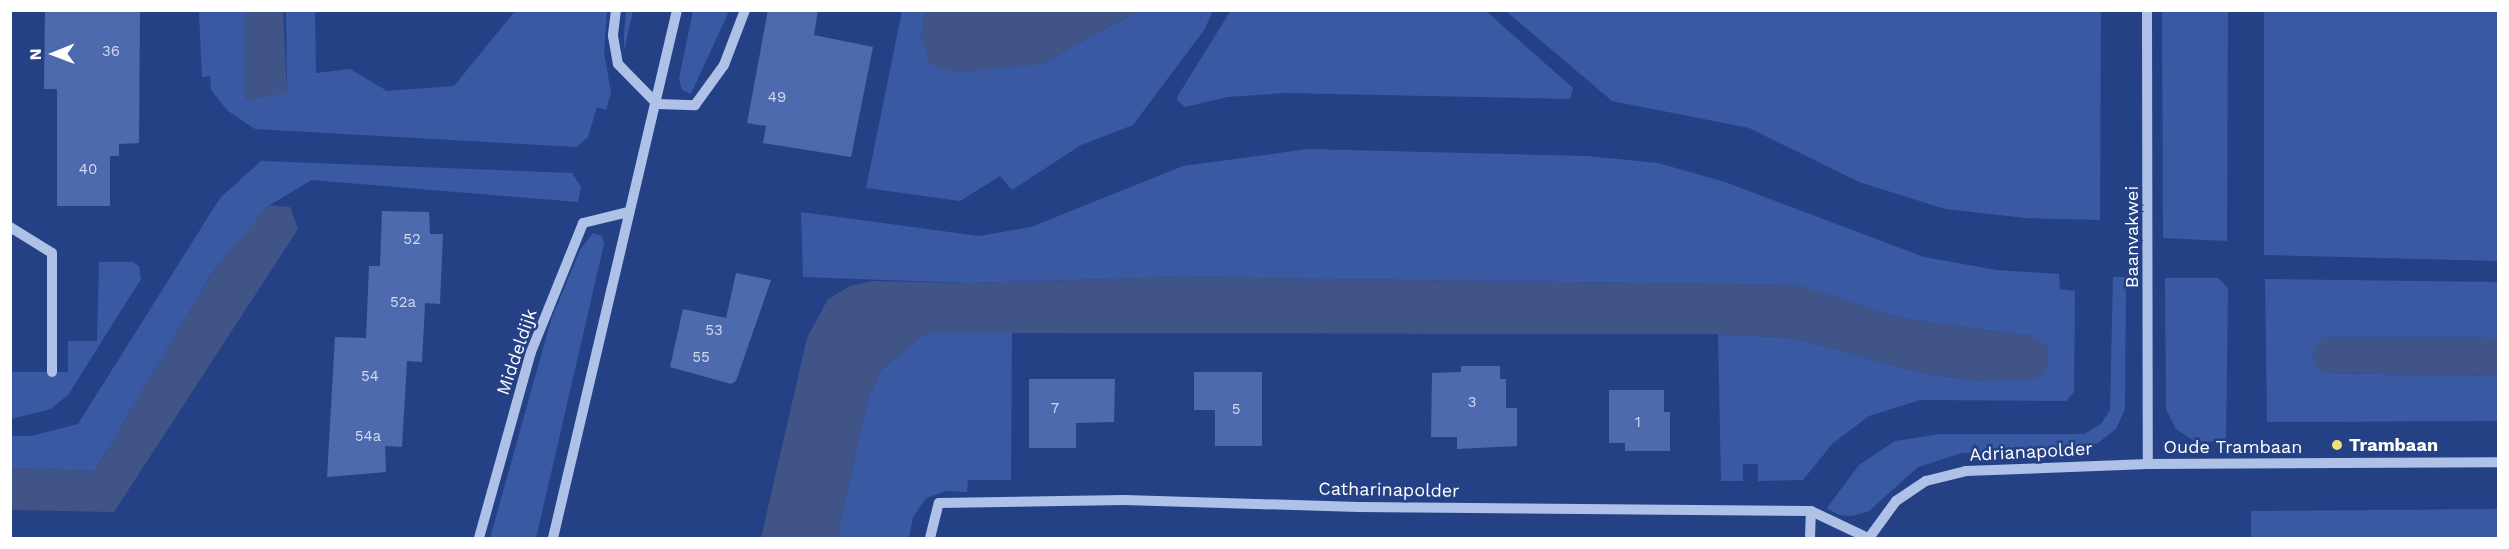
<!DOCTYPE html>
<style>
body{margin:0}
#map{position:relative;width:2509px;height:549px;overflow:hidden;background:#254186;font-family:"Work Sans",sans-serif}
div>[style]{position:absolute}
.green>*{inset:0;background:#3959a3}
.water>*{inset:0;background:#415487}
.building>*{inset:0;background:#4d6aae}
.minor>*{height:10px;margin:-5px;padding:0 5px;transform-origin:5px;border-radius:5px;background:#b0c1e8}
.dots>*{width:16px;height:16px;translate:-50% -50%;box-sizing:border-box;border:3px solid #254186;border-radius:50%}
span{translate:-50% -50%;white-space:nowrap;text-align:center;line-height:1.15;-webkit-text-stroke:5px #254186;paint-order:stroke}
.number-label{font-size:15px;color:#d2daeb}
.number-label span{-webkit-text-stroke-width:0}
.street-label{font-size:18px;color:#fff}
.poi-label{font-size:18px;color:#fff;font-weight:700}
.left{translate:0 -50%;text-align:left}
.frame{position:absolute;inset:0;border:12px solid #fff;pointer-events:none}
.north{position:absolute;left:24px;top:24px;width:60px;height:60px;-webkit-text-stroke:4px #254186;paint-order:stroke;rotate:269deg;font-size:16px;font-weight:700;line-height:24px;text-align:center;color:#fff}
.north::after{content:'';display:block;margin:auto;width:21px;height:27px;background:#fff;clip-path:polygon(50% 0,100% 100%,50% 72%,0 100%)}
</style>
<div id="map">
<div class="green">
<div style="clip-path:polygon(1231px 10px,1486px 11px,1573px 88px,1570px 99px,1285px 93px,1227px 97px,1185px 107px,1177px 100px,1179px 94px)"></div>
<div style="clip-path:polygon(199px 11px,245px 11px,246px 100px,287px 92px,286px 11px,315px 11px,316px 73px,350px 69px,387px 91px,454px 86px,515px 11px,607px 11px,604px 52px,611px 93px,606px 110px,597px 107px,588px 137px,576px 147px,255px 129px,228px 111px,211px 90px,210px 76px,202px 77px)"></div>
<div style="clip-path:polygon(626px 11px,633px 11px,624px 51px,624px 35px)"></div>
<div style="clip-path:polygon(693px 11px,729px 11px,691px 94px,682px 90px,679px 79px)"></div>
<div style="clip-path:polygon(902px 11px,925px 11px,921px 36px,1041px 64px,1138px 11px,1213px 11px,1204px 30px,1133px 125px,1081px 145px,1012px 190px,1000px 176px,960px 201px,866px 188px)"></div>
<div style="clip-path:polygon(1506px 11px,2101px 11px,2100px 220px,2026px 218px,1945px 209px,1859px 182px,1749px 128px,1612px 101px)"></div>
<div style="clip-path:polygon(2162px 11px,2228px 11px,2227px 241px,2163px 238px)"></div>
<div style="clip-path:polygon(2264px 11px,2498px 11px,2498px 261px,2264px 255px)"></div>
<div style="clip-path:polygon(1308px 149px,1588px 156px,1658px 163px,1725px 182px,1924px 257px,1997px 270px,2059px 274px,2060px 289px,2075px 291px,2074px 392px,2066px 401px,1920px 400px,1869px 416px,1833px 443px,1803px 480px,1758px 481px,1758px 464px,1743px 464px,1743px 481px,1721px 481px,1718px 334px,1795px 338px,1921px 373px,1980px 381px,2031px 336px,1904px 319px,1796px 285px,1181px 277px,968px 283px,803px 277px,801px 212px,979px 236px,1031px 227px,1183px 166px)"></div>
<div style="clip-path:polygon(261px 161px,572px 173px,581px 187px,578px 202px,312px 180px,268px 206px,212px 273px,95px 471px,11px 468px,11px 436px,31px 436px,78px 424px,220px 198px)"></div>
<div style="clip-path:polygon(593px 233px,602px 236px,604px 244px,536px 538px,490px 538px,551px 320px,580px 250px)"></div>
<div style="clip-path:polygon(99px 262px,133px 262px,139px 266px,141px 279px,68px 395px,51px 409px,11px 419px,11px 372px,68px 372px,68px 341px,97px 341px)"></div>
<div style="clip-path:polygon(2113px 277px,2126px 277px,2125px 409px,2116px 429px,2098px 443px,2076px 449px,1962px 453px,1918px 467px,1869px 511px,1852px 516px,1839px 515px,1827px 508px,1859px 465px,1895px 441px,1940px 434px,2084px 434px,2101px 424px,2110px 410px)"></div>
<div style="clip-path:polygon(2165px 278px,2218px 278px,2228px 288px,2226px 442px,2194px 441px,2176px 429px,2166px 409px)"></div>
<div style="clip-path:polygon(2265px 279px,2498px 282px,2498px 338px,2322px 337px,2322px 373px,2498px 376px,2498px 421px,2267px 422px)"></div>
<div style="clip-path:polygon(926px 333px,1012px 333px,1011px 480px,968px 480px,967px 492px,946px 491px,926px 498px,913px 517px,909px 538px,837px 538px,867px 401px,882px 369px)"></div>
<div style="clip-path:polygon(2498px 509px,2498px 538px,2251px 538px,2251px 511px)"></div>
</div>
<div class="water">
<div style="clip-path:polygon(245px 11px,283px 11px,287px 93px,245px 100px)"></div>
<div style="clip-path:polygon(925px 11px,925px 10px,1138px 11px,1041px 64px,955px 73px,929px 63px,921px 36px)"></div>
<div style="clip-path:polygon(268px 205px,290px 207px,298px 229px,114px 512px,11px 510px,11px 468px,95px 471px,212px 273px)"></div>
<div style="clip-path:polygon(1181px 277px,1797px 285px,1904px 319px,2031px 336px,2047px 345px,2048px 359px,2045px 374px,2031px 379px,1980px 381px,1921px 373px,1795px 338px,1718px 334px,926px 333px,882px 369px,867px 401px,837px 538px,761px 538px,807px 338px,828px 299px,850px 286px,872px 281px,968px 283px)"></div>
<div style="clip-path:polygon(2322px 337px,2498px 338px,2498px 376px,2322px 373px,2311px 358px)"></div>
</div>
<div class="building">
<div style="clip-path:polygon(45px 10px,140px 10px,139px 143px,119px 144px,119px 156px,110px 156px,110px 206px,57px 206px,57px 89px,44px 89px)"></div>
<div style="clip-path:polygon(768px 10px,818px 10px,814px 35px,873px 47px,851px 157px,763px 143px,766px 126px,747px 123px)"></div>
<div style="clip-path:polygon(382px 211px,429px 212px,430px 234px,443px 234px,440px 304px,425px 303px,422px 362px,407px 361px,402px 447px,385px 446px,386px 472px,327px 477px,335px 337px,366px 338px,369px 266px,380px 266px)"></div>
<div style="clip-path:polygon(736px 273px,771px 280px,736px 381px,731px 384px,670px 367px,683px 309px,726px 318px)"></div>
<div style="clip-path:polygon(1461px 366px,1500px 366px,1500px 379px,1506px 379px,1506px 408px,1517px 408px,1517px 446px,1457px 449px,1457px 437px,1431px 437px,1432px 373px,1461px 372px)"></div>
<div style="clip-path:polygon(1194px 372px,1262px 372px,1262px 446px,1215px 446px,1215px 410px,1194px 410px)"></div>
<div style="clip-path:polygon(1029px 379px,1115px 379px,1114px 422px,1076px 423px,1076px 448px,1029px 448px)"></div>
<div style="clip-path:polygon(1609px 390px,1664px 390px,1664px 412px,1670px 412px,1670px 451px,1625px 451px,1625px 443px,1609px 443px)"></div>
</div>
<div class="minor">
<div style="left:616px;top:10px;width:26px;rotate:97deg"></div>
<div style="left:613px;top:36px;width:28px;rotate:80deg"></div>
<div style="left:618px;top:64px;width:56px;rotate:45.7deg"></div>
<div style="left:657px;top:104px;width:38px;rotate:2deg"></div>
<div style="left:695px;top:105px;width:49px;rotate:-54.1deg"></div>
<div style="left:724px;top:65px;width:59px;rotate:-69.1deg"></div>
<div style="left:2147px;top:10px;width:454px;rotate:89.9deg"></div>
<div style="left:10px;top:227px;width:49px;rotate:31.8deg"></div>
<div style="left:52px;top:253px;width:119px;rotate:90deg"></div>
<div style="left:479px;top:538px;width:193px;rotate:-74.4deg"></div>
<div style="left:531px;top:352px;width:139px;rotate:-68deg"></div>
<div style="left:583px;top:223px;width:46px;rotate:-13.7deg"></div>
<div style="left:553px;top:538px;width:542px;rotate:-76.78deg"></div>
<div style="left:930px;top:538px;width:36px;rotate:-76deg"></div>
<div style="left:939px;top:503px;width:185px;rotate:-0.9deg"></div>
<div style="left:1124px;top:500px;width:235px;rotate:1.7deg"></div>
<div style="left:1359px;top:507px;width:452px;rotate:0.5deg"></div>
<div style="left:1811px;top:511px;width:63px;rotate:25.3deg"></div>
<div style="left:1810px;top:538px;width:27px;rotate:-88deg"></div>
<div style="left:1869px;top:538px;width:46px;rotate:-53.9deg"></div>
<div style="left:1896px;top:501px;width:36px;rotate:-34deg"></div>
<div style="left:1926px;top:481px;width:41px;rotate:-14deg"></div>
<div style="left:1966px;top:471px;width:182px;rotate:-2.2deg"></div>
<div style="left:2148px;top:464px;width:350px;rotate:-0.3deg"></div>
</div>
<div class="dots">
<div style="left:2337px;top:445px;background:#f2e174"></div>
</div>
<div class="number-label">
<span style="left:111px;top:52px">36</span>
<span style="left:777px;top:98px">49</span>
<span style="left:88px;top:170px">40</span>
<span style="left:412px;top:240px">52</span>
<span style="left:403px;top:303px">52a</span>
<span style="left:714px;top:331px">53</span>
<span style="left:701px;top:358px">55</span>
<span style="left:370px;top:377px">54</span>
<span style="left:1472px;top:403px">3</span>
<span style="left:1055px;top:409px">7</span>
<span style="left:1236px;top:410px">5</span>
<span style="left:1638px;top:423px">1</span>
<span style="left:368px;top:437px">54a</span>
</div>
<div class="street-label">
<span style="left:2132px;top:237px;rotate:-90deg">Baanvakwei</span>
<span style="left:517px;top:352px;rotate:-71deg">Middeldijk</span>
<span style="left:2233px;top:447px">Oude Trambaan</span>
<span style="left:2031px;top:452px;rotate:-3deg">Adrianapolder</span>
<span style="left:1389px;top:490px;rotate:1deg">Catharinapolder</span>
</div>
<div class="poi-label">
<span class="left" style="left:2349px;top:445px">Trambaan</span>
</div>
<div class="frame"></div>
<div class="north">N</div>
</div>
